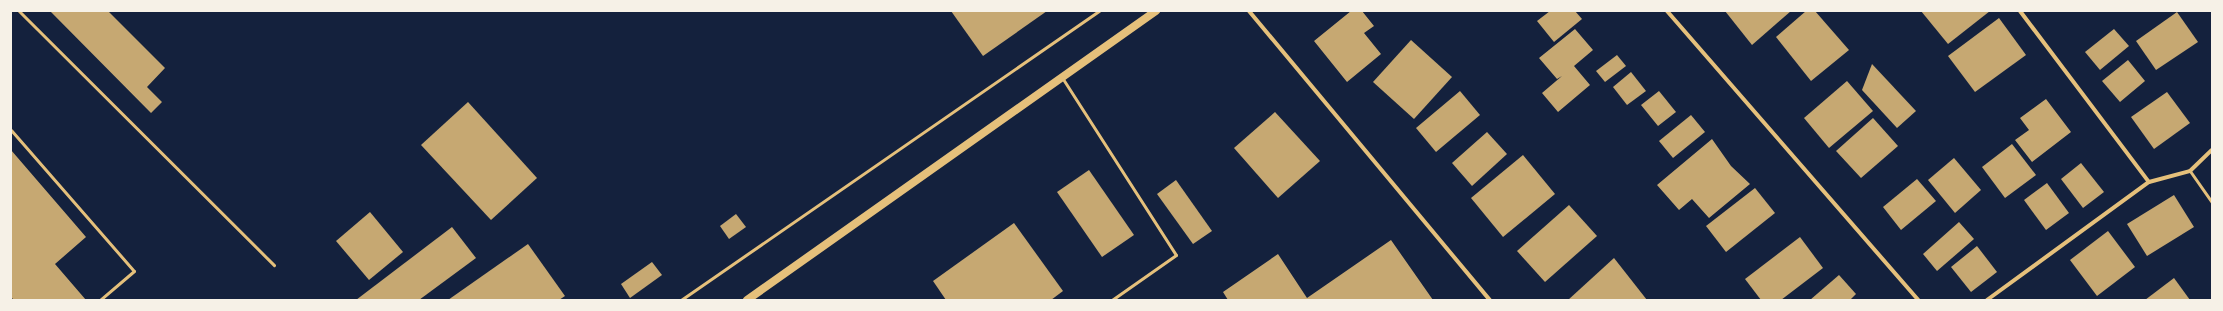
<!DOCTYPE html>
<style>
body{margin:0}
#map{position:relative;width:2223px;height:311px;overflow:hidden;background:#14213d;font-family:"PT Sans",sans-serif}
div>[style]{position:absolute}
.building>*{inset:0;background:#c6a872}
.path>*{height:2.5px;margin:-1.25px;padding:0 1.25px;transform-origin:1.25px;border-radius:1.25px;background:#e5c07b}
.service>*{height:3px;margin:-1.5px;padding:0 1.5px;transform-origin:1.5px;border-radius:1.5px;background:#e5c07b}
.minor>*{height:4px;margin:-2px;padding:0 2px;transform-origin:2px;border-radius:2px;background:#e5c07b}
.secondary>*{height:8px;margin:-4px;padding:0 4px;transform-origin:4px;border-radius:4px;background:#e5c07b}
span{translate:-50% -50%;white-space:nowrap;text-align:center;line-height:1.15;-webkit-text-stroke:3.5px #f6f1e7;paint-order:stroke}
.frame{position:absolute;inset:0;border:12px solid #f6f1e7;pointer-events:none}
</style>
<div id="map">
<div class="building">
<div style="clip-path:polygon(50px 11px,108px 11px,165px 68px,147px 87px,162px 102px,151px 113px)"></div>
<div style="clip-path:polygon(951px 11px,1047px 11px,983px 56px)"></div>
<div style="clip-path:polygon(1351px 11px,1362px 11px,1374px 26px,1364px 33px,1381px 54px,1347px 82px,1314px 41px)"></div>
<div style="clip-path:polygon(1550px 11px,1575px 11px,1582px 19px,1554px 42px,1537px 21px)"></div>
<div style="clip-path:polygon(1725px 11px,1791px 11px,1752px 45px)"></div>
<div style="clip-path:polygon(1806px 11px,1815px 11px,1849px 50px,1811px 81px,1776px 37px)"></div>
<div style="clip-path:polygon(1921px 11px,1990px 11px,1948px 44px)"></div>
<div style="clip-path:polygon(2177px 12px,2198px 42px,2156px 70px,2136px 41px)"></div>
<div style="clip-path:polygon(1999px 18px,2026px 55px,1975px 92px,1948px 56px)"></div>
<div style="clip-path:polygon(1575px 29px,1593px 50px,1574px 66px,1590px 85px,1558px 112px,1542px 93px,1562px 76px,1557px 79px,1539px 58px)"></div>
<div style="clip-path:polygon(2114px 29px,2129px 46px,2100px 70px,2085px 52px)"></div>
<div style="clip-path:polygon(1411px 40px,1452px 77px,1414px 119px,1373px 82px)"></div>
<div style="clip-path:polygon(1617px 55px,1626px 66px,1605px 82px,1596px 71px)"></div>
<div style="clip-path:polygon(2128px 60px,2145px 81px,2120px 102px,2102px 81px)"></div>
<div style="clip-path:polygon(1872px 64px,1916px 111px,1897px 128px,1862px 90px)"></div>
<div style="clip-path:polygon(1631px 72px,1646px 91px,1627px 105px,1613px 87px)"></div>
<div style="clip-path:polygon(1847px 81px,1873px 111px,1829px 148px,1804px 118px)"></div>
<div style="clip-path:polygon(1460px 91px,1480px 115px,1436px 152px,1416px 128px)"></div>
<div style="clip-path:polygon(1659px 91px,1676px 112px,1658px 126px,1641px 105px)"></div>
<div style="clip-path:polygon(2167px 92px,2190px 123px,2154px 149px,2131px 117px)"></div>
<div style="clip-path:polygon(2046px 99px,2071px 132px,2032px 162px,2015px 140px,2029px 130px,2020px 118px)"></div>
<div style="clip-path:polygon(468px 102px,537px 178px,491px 220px,421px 145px)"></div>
<div style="clip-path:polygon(1275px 112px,1320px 161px,1278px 198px,1234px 148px)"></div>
<div style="clip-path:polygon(1691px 115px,1705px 132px,1673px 158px,1659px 141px)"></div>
<div style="clip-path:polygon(1873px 118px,1898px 146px,1861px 178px,1836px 151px)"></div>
<div style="clip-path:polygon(1487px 132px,1507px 154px,1472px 186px,1452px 163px)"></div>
<div style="clip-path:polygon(1712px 139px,1731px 166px,1750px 184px,1709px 218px,1692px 199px,1679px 210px,1657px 185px)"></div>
<div style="clip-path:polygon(2012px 144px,2036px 175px,2005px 198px,1982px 167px)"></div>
<div style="clip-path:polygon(11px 150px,86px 237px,55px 264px,86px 300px,14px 300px,11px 297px)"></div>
<div style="clip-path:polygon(1523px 155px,1555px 194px,1503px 237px,1471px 198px)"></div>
<div style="clip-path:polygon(1954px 158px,1981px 190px,1955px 213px,1928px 180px)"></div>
<div style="clip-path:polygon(2081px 163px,2104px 192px,2083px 208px,2061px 179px)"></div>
<div style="clip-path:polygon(1089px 170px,1134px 235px,1102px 257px,1057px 192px)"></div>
<div style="clip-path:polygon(1917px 179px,1936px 201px,1901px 230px,1883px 207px)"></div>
<div style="clip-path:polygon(1176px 180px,1212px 231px,1193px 244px,1157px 194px)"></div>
<div style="clip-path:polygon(2047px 183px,2069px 213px,2046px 230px,2024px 200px)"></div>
<div style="clip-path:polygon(1755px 188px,1775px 213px,1726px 252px,1706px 226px)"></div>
<div style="clip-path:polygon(2174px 195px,2194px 227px,2147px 256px,2127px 224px)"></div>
<div style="clip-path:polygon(1569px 205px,1597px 236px,1545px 282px,1517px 251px)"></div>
<div style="clip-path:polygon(370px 212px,403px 252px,369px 280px,336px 241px)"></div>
<div style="clip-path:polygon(736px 214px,746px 227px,729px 239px,720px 226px)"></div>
<div style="clip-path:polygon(1959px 222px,1974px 239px,1937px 271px,1923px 254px)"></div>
<div style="clip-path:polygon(1014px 223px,1063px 291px,1051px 300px,946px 300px,933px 281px)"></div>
<div style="clip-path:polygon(452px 227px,476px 258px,419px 300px,356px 300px)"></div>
<div style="clip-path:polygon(2108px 231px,2135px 267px,2097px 296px,2070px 260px)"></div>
<div style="clip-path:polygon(1800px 237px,1823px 268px,1781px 300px,1761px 300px,1745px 279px)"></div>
<div style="clip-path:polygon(1391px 240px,1433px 300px,1228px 300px,1223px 292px,1278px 254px,1307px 298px)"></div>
<div style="clip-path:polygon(528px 244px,565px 296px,559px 300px,448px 300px)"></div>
<div style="clip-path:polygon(1977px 246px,1997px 272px,1971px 292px,1951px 267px)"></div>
<div style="clip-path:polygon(1614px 258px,1647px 300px,1568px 300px)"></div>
<div style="clip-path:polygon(652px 262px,662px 275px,630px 298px,621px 284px)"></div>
<div style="clip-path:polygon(1839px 275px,1856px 294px,1850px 300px,1810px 300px)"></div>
<div style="clip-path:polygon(2174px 278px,2190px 300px,2145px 300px)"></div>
</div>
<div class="path">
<div style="left:681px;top:300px;width:508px;rotate:-34.66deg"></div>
</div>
<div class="service">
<div style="left:19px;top:11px;width:360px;rotate:44.9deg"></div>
<div style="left:1063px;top:79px;width:209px;rotate:57.3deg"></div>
<div style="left:1176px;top:255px;width:78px;rotate:144.9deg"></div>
<div style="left:11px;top:130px;width:187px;rotate:48.9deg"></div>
<div style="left:134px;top:271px;width:45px;rotate:139.5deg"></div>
<div style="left:2190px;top:171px;width:39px;rotate:55deg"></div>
</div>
<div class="minor">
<div style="left:1249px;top:11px;width:376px;rotate:50.2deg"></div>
<div style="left:1667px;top:11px;width:383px;rotate:49deg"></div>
<div style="left:2020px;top:11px;width:214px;rotate:53deg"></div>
<div style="left:1987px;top:300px;width:200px;rotate:-36.1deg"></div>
<div style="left:2149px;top:182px;width:42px;rotate:-15deg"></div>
<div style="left:2190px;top:171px;width:30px;rotate:-44deg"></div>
</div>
<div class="secondary">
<div style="left:747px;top:300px;width:501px;rotate:-35.25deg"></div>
</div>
<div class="frame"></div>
</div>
